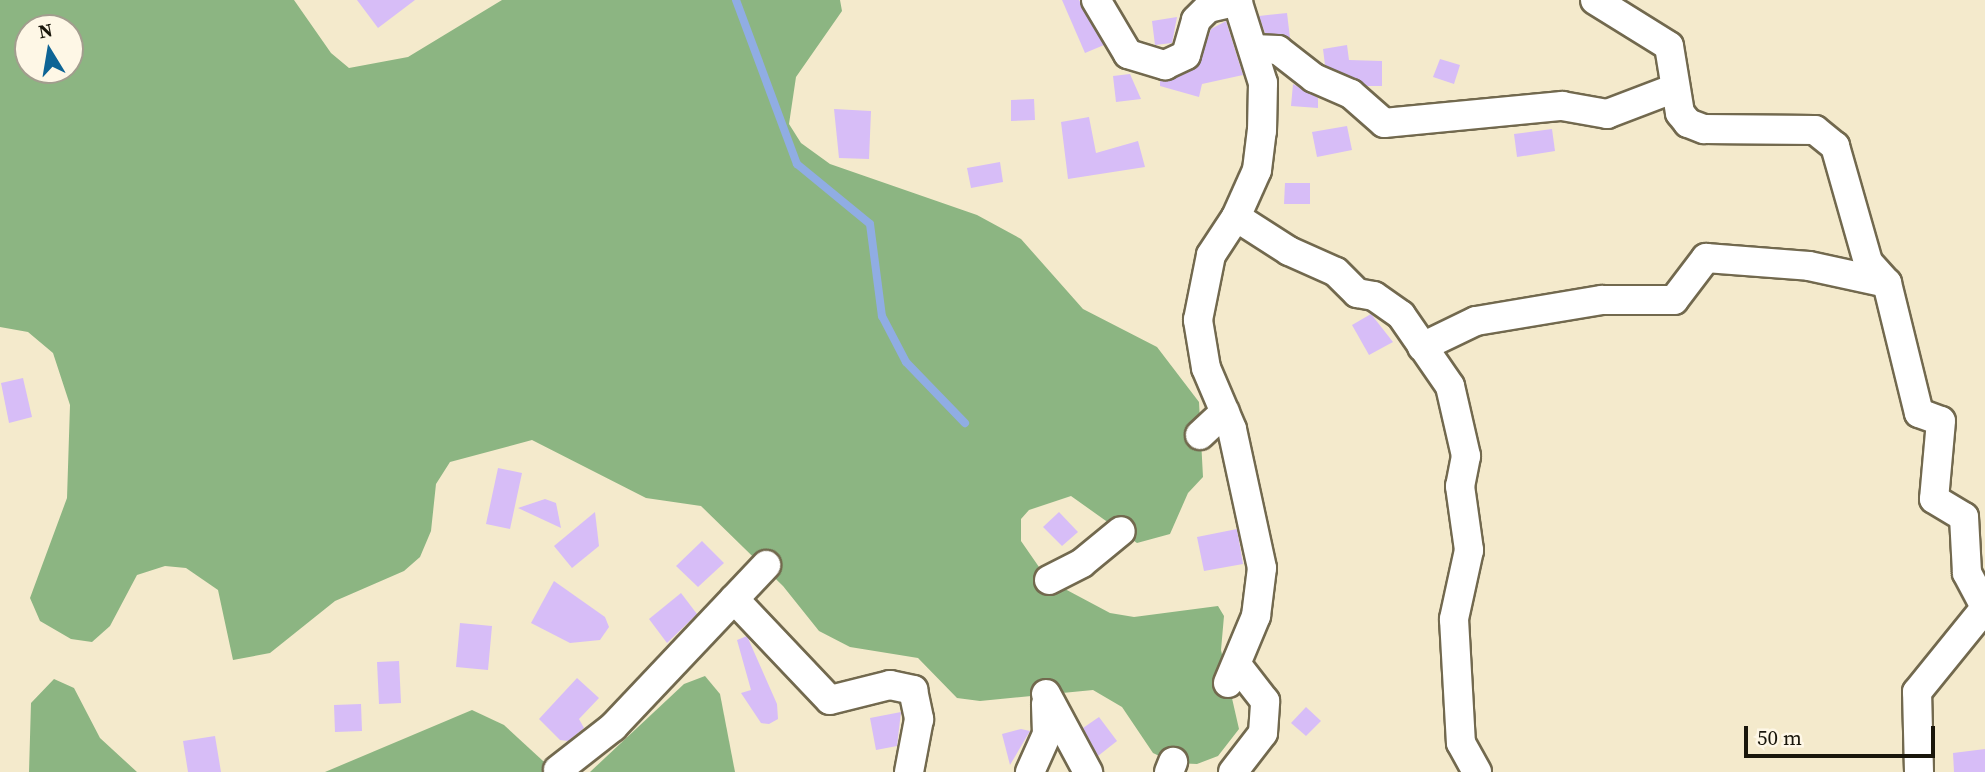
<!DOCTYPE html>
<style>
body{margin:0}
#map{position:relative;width:1985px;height:772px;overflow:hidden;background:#f4eacc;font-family:"Source Serif 4",serif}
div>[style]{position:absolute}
.forest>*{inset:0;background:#8cb582}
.stream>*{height:8px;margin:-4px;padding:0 4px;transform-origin:4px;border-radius:4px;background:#90ade3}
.building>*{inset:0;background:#d7bdf7}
.roads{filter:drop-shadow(2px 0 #72694e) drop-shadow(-2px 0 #72694e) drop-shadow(0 2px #72694e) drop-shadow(0 -2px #72694e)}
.street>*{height:28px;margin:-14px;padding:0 14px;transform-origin:14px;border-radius:14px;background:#fff}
span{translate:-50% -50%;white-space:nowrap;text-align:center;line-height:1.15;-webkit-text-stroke:7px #fef7e6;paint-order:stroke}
.north{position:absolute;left:14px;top:14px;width:70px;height:70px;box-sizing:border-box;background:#fef7e6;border:2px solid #a29d8e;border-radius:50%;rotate:349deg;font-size:19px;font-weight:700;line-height:28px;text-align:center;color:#19160b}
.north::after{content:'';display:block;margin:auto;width:24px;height:32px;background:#0e6495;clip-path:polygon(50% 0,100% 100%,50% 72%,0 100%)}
.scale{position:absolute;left:1744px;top:726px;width:191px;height:32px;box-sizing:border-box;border:4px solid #19160b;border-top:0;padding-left:9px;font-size:21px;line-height:24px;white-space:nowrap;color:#19160b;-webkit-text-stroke:5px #fef7e6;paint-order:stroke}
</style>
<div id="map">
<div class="forest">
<div style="clip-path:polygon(evenodd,0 0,294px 0,331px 53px,349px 68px,408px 57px,502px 0,840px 0,842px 11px,796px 77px,789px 124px,801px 143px,830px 164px,977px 215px,1021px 239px,1083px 309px,1157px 347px,1199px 402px,1203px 477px,1188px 493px,1170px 534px,1137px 543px,1071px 496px,1029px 510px,1021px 519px,1021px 541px,1048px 580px,1110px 613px,1134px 617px,1218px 606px,1224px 616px,1221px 650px,1239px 729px,1218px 756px,1197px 764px,1174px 763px,1153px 753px,1122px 707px,1093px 690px,980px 701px,957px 698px,918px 658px,850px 647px,819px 631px,783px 586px,701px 506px,646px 498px,532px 440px,450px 462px,436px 484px,431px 531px,420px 557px,404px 571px,335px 601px,270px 653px,233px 660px,218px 590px,186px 568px,165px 566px,137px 575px,110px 626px,92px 642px,71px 639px,40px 621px,30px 598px,67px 498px,70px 405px,53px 353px,28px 332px,0 327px,0 0,28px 28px,70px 28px,70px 70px,28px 70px,28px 28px)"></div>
<div style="clip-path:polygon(705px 676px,720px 694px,735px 772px,590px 772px,684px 684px)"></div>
<div style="clip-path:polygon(54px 679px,74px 688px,100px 738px,137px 772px,29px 772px,31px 703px)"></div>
<div style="clip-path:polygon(472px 710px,504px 725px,555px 772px,325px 772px)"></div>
</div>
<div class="stream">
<div style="left:736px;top:0;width:175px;rotate:69.6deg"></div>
<div style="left:797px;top:164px;width:94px;rotate:39.4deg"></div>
<div style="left:870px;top:224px;width:93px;rotate:82.6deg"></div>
<div style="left:882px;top:316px;width:52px;rotate:62.4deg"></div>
<div style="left:906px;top:362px;width:85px;rotate:46deg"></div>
</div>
<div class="building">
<div style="clip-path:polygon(357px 0,415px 0,378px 28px)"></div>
<div style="clip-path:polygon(1062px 0,1079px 0,1104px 45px,1085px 53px)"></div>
<div style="clip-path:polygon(1287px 13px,1290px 38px,1265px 33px,1259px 16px)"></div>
<div style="clip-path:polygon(1177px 17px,1172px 43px,1155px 45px,1152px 21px)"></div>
<div style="clip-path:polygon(1226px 21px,1243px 75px,1202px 84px,1199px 97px,1160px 86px,1160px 81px,1198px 66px,1211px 29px)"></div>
<div style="clip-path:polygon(1347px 45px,1349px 60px,1382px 61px,1382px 86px,1367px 86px,1325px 65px,1323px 49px)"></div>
<div style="clip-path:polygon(1440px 59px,1460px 65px,1454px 84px,1433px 77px)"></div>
<div style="clip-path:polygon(1130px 74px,1141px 99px,1116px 102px,1113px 76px)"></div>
<div style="clip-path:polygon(1293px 84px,1318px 98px,1318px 108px,1291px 106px)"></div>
<div style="clip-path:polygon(1034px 99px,1035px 120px,1011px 121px,1011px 100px)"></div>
<div style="clip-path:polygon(834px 109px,871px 111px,869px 159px,839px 158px)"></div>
<div style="clip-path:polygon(1089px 117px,1096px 153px,1138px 141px,1145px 167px,1068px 179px,1061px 122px)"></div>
<div style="clip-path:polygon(1347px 126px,1352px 150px,1317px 157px,1312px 132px)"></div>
<div style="clip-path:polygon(1552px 129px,1555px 151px,1517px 157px,1514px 134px)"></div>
<div style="clip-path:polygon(1000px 162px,1003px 182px,971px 188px,967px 168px)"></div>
<div style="clip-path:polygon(1285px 183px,1310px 183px,1310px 204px,1284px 204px)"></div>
<div style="clip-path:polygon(1371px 314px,1393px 342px,1369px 355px,1352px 325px)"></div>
<div style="clip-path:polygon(23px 378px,32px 417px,9px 423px,1px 383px)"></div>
<div style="clip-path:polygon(498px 468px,522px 473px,510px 529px,486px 524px)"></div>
<div style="clip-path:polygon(545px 499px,556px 503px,561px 528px,518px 508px)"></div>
<div style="clip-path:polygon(595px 512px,599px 546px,572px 568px,554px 546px)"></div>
<div style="clip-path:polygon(1059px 512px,1078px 532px,1062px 546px,1043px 527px)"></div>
<div style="clip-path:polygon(1237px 529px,1243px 564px,1204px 571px,1197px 537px)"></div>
<div style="clip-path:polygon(702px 541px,724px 563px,698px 587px,676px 566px)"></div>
<div style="clip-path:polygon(554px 581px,605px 617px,609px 627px,600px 640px,570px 643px,531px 623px)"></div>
<div style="clip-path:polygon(681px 593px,697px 614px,667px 643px,649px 619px)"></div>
<div style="clip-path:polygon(460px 623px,492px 626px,488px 670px,456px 667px)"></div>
<div style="clip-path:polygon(747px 636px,777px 704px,778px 719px,769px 724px,761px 723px,741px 693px,751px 690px,737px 640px)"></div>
<div style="clip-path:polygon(399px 661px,401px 703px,379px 704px,377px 662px)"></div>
<div style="clip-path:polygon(577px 678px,599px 698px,579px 719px,584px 728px,568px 741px,560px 740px,539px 719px)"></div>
<div style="clip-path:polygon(361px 704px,362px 731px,335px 732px,334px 705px)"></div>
<div style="clip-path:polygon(1306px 707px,1321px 721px,1306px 736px,1291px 723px)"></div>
<div style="clip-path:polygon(901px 712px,897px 746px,876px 750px,870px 718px)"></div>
<div style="clip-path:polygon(1099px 717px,1117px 741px,1098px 756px,1083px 728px)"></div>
<div style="clip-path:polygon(1021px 729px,1030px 731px,1010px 765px,1002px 734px)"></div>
<div style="clip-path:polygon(215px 736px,221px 772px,188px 772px,183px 741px)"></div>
<div style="clip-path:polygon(1985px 749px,1985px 772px,1954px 772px,1953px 753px)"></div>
</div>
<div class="roads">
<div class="street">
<div style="left:1096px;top:0;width:63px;rotate:59.3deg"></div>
<div style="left:1128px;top:54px;width:39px;rotate:17deg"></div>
<div style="left:1165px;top:65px;width:23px;rotate:-25deg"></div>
<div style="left:1186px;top:55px;width:36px;rotate:-74deg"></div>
<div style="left:1196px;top:20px;width:17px;rotate:-45deg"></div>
<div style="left:1208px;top:8px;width:31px;rotate:-13deg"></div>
<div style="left:1595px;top:0;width:87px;rotate:31.9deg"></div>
<div style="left:1669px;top:46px;width:68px;rotate:80.7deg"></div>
<div style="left:1680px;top:113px;width:13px;rotate:51deg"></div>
<div style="left:1688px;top:123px;width:17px;rotate:21deg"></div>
<div style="left:1704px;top:129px;width:111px;rotate:0.5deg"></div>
<div style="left:1815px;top:130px;width:26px;rotate:39deg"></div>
<div style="left:1835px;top:146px;width:121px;rotate:74.1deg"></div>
<div style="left:1868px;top:262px;width:28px;rotate:48deg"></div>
<div style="left:1887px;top:283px;width:134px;rotate:76.2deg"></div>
<div style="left:1919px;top:413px;width:23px;rotate:20deg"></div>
<div style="left:1941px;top:421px;width:78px;rotate:95.1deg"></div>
<div style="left:1934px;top:499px;width:35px;rotate:31deg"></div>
<div style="left:1964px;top:517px;width:56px;rotate:86.9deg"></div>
<div style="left:1967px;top:573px;width:38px;rotate:62deg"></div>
<div style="left:1253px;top:49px;width:25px;rotate:2deg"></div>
<div style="left:1278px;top:50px;width:46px;rotate:37.9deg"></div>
<div style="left:1314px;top:78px;width:40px;rotate:23.4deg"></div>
<div style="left:1351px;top:94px;width:44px;rotate:41.3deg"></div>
<div style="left:1384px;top:123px;width:179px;rotate:-5.5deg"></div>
<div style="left:1562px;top:106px;width:46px;rotate:10.1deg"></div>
<div style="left:1607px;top:114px;width:73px;rotate:-20.9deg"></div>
<div style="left:1236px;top:217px;width:63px;rotate:32.7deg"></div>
<div style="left:1289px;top:251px;width:51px;rotate:24.1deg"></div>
<div style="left:1336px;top:272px;width:30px;rotate:45deg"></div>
<div style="left:1357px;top:293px;width:17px;rotate:10deg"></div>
<div style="left:1374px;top:296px;width:33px;rotate:35deg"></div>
<div style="left:1401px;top:315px;width:86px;rotate:55.4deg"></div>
<div style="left:1450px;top:386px;width:72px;rotate:77.1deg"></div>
<div style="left:1466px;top:456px;width:31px;rotate:101deg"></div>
<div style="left:1460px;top:486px;width:65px;rotate:82deg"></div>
<div style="left:1469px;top:550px;width:71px;rotate:102.3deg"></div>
<div style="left:1454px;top:619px;width:124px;rotate:86.8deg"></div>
<div style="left:1461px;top:743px;width:33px;rotate:61deg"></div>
<div style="left:1422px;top:347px;width:60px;rotate:-25.7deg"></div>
<div style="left:1476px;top:321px;width:128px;rotate:-9.5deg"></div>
<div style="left:1602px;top:300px;width:72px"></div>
<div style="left:1674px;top:300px;width:53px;rotate:-52.7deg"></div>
<div style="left:1706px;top:258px;width:103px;rotate:4.4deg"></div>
<div style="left:1809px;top:266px;width:80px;rotate:12.3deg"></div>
<div style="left:1200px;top:435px;width:34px;rotate:-43deg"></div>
<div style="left:1049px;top:580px;width:37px;rotate:-27deg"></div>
<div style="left:1082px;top:563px;width:50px;rotate:-39.4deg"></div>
<div style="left:734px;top:599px;width:139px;rotate:46.5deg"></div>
<div style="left:830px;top:700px;width:62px;rotate:-14deg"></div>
<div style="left:890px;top:685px;width:24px;rotate:12deg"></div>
<div style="left:913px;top:690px;width:30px;rotate:78deg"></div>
<div style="left:919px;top:719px;width:54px;rotate:100.7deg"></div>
<div style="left:1228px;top:683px;width:73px;rotate:-67.3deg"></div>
<div style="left:1256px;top:616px;width:48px;rotate:-82.9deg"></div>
<div style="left:1262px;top:568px;width:142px;rotate:-102.2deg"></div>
<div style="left:1232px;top:429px;width:66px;rotate:-113.1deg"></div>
<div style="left:1206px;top:368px;width:49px;rotate:-99.5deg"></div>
<div style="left:1198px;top:320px;width:66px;rotate:-78.7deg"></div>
<div style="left:1211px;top:255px;width:45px;rotate:-56.7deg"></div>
<div style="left:1236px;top:217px;width:51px;rotate:-65.9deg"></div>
<div style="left:1257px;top:170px;width:39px;rotate:-83deg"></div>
<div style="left:1262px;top:131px;width:48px;rotate:-88.8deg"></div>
<div style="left:1263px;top:83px;width:87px;rotate:-107.4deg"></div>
<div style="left:1046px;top:694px;width:89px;rotate:61.7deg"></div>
<div style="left:558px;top:770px;width:70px;rotate:-38deg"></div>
<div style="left:613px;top:727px;width:223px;rotate:-46.6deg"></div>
<div style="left:1030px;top:772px;width:42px;rotate:-65.9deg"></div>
<div style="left:1047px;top:734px;width:30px;rotate:-92deg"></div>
<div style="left:1169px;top:772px;width:11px;rotate:-68deg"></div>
<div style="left:1233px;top:772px;width:49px;rotate:-52.4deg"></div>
<div style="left:1263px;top:733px;width:32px;rotate:-86deg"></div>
<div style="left:1265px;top:701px;width:46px;rotate:-127.9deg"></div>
<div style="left:1919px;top:772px;width:80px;rotate:-91.4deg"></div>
<div style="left:1917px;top:692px;width:108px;rotate:-51deg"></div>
</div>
</div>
<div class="north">N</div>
<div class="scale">50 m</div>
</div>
